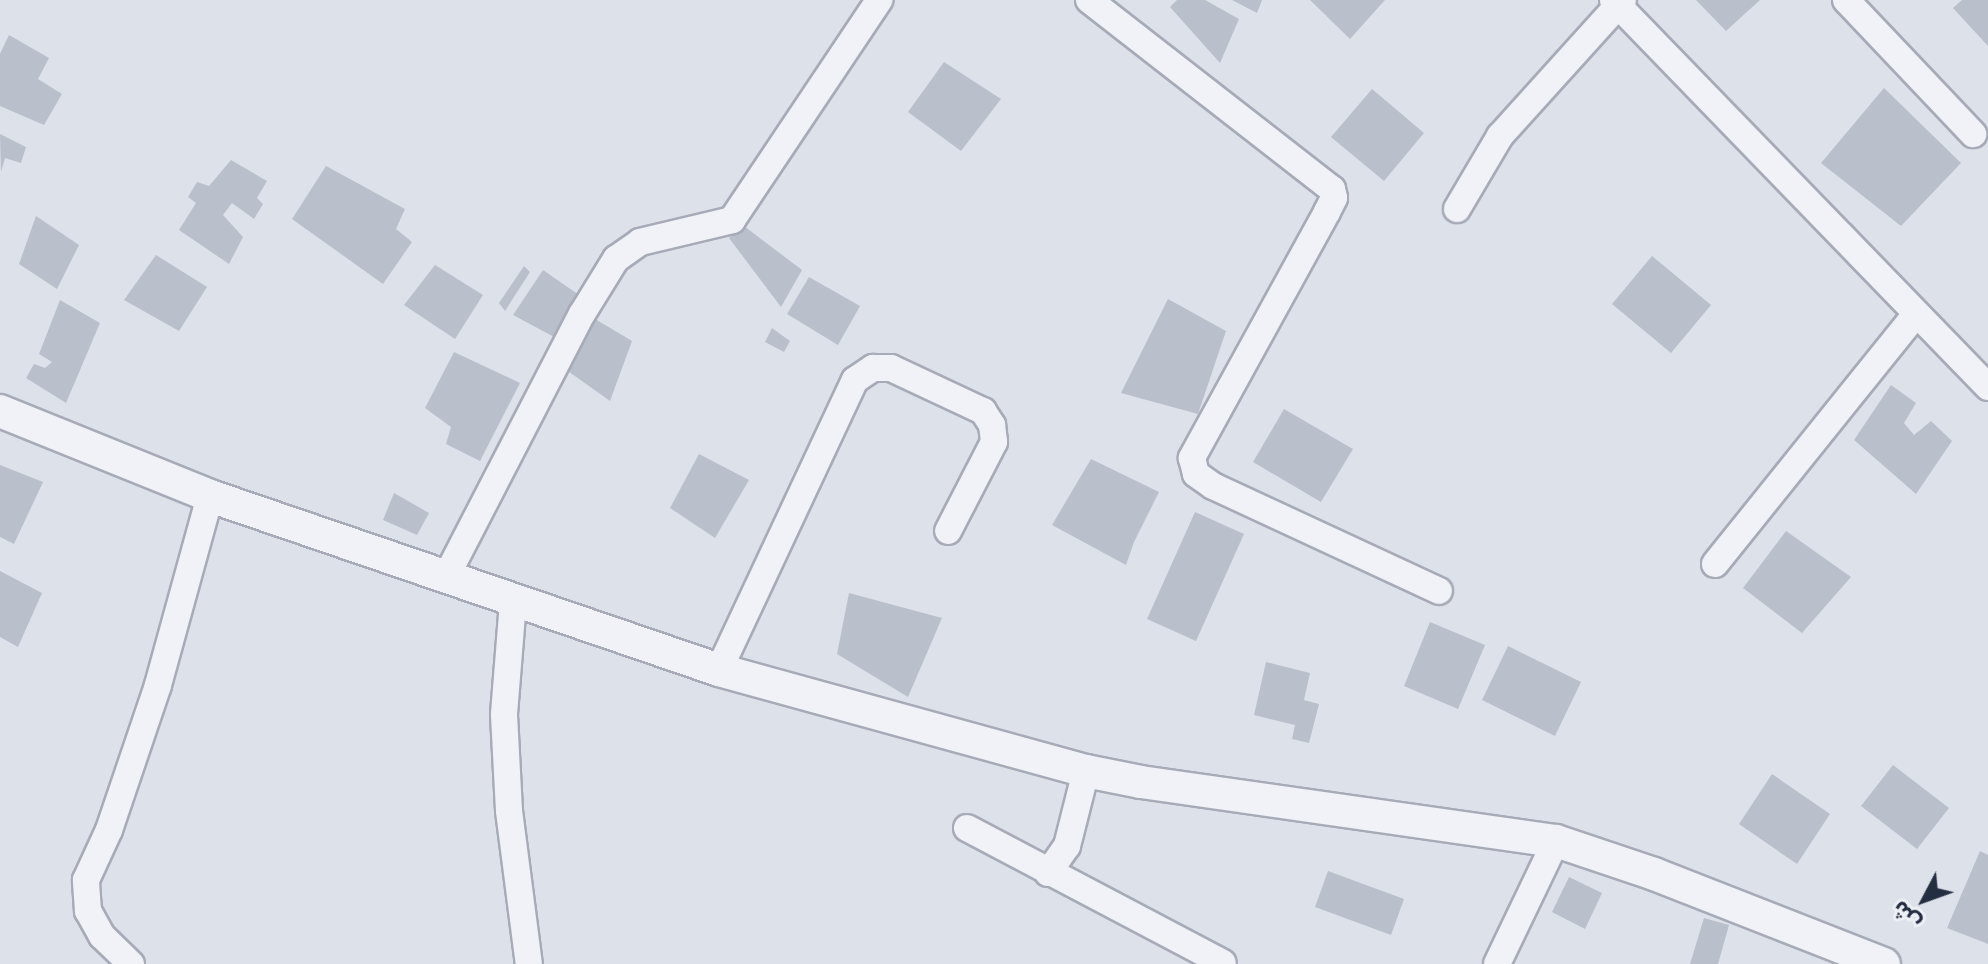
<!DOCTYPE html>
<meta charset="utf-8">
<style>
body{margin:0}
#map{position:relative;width:1988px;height:964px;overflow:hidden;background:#dde1e9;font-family:"Golos Text","Noto Sans Arabic",sans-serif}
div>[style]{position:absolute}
.building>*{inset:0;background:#babfcc}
.roads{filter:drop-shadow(2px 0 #a6abb7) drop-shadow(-2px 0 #a6abb7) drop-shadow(0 2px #a6abb7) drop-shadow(0 -2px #a6abb7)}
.minor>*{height:26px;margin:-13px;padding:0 13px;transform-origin:13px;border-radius:13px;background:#f1f2f7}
.tertiary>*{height:32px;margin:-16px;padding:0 16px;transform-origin:16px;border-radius:16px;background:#f1f2f7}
span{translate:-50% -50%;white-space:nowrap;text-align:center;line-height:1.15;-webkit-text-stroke:6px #edf0f6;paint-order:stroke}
.north{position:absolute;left:1884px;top:860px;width:80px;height:80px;-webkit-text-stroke:6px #edf0f6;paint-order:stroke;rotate:229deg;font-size:22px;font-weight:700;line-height:32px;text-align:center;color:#252d41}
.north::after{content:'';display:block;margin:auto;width:28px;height:36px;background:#252d41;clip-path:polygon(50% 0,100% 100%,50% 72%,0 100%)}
</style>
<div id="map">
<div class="building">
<div style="clip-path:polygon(1177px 0,1205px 0,1239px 19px,1220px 63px,1170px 7px)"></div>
<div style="clip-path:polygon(1232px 0,1262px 0,1257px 13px)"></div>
<div style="clip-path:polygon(1310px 0,1385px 0,1350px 39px)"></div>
<div style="clip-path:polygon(1696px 0,1760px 0,1726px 31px)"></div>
<div style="clip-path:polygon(1962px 0,1988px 0,1988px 46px,1953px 8px)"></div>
<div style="clip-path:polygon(9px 35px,49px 58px,38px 79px,62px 94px,44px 125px,0 106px,0 54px)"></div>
<div style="clip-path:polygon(944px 62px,1001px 99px,961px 151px,908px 112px)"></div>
<div style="clip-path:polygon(1884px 88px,1961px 163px,1901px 226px,1821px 163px)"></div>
<div style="clip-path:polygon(1372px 89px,1424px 133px,1384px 181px,1331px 137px)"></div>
<div style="clip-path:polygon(0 134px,26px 147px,21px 163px,5px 158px,1px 172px)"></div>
<div style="clip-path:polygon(231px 160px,267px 181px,257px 198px,263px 204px,254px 219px,232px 203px,223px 215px,243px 237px,229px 264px,179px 230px,196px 203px,188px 197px,197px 182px,209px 186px)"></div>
<div style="clip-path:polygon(326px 166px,405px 209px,396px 229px,412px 242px,383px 284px,292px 219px)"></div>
<div style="clip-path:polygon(36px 216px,79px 245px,57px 289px,19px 264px)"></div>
<div style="clip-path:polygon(744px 226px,802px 270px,781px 307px,729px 238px)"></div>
<div style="clip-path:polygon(156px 255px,207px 287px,179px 331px,124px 300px)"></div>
<div style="clip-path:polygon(1652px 256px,1711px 305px,1671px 353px,1612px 304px)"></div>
<div style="clip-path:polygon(435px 265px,483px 295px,455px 339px,404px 305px)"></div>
<div style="clip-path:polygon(524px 266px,530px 272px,505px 311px,499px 303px)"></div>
<div style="clip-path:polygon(543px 270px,579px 295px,556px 338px,513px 315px)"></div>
<div style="clip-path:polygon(809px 277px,860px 306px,838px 345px,787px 314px)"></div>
<div style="clip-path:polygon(1168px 299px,1226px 331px,1198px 414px,1121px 393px)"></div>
<div style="clip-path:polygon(60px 300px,100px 323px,66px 403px,26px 378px,34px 364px,45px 368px,52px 362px,39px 354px)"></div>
<div style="clip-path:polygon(590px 316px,632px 341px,610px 401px,565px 369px)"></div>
<div style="clip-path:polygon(772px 328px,790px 341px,784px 352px,765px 342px)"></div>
<div style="clip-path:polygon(454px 352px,520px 383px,480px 461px,446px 444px,451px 427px,425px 408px)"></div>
<div style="clip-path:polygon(1891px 385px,1916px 403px,1904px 423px,1914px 435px,1931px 421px,1952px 441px,1916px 494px,1854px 440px)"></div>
<div style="clip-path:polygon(1284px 409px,1353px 449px,1321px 502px,1253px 462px)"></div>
<div style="clip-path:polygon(699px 454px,749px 480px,715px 538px,670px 508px)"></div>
<div style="clip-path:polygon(1091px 459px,1159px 492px,1134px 542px,1126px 565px,1052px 525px)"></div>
<div style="clip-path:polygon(0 465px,43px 482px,14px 544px,0 537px)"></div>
<div style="clip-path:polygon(394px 493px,429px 513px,417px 535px,383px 520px)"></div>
<div style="clip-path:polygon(1195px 512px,1244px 534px,1196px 641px,1147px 619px)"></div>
<div style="clip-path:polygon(1786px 531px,1851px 577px,1802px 633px,1743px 588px)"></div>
<div style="clip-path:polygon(0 571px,42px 593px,18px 647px,0 637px)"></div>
<div style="clip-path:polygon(849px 593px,942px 618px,908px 697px,837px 654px)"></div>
<div style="clip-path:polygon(1430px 622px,1485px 645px,1458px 709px,1404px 686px)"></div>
<div style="clip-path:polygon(1508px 646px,1581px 682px,1555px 736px,1482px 700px)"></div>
<div style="clip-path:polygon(1266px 662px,1310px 673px,1304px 700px,1319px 704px,1309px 743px,1292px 739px,1295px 725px,1254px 715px)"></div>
<div style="clip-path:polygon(1893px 765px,1949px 808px,1917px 849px,1861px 806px)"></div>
<div style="clip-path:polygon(1772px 774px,1830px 814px,1797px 864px,1739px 824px)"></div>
<div style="clip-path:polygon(1980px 851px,1988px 855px,1988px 944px,1947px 928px)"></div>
<div style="clip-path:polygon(1328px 871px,1404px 899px,1391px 935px,1315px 907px)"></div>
<div style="clip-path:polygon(1569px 877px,1602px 893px,1585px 929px,1552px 912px)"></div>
<div style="clip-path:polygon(1704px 918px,1729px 925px,1718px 964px,1690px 964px)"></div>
</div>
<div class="roads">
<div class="minor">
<div style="left:1089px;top:0;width:308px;rotate:37.9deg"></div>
<div style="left:1332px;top:189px;width:9px;rotate:77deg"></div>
<div style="left:1334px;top:198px;width:16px;rotate:117deg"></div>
<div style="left:1327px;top:212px;width:281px;rotate:118.8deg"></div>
<div style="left:1192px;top:458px;width:16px;rotate:76deg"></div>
<div style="left:1196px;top:474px;width:21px;rotate:35deg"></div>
<div style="left:1213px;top:486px;width:249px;rotate:24.9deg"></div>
<div style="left:1613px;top:0;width:539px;rotate:45.9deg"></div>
<div style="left:1846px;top:0;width:185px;rotate:46.5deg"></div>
<div style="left:1457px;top:209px;width:85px;rotate:-59.5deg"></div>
<div style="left:1500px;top:136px;width:183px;rotate:-47.9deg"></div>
<div style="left:1715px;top:564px;width:321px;rotate:-51.2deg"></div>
<div style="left:445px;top:579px;width:298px;rotate:-62.7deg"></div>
<div style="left:582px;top:314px;width:65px;rotate:-58.3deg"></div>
<div style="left:616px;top:259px;width:29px;rotate:-35deg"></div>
<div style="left:640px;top:242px;width:95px;rotate:-13.4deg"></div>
<div style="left:732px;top:220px;width:265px;rotate:-56.2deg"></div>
<div style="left:513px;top:602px;width:113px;rotate:94.6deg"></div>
<div style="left:504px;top:715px;width:96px;rotate:87deg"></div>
<div style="left:509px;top:811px;width:154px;rotate:82.6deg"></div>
<div style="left:719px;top:670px;width:320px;rotate:-64.9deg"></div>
<div style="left:855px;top:380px;width:22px;rotate:-34deg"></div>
<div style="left:873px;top:368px;width:18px"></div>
<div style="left:891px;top:368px;width:102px;rotate:25.1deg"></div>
<div style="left:983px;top:411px;width:17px;rotate:57deg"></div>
<div style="left:992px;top:425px;width:17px;rotate:83deg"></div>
<div style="left:994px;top:442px;width:100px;rotate:117.3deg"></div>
<div style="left:967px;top:828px;width:289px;rotate:27.8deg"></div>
<div style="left:1048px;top:873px;width:33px;rotate:-55deg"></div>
<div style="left:1067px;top:846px;width:77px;rotate:-75.8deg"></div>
<div style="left:131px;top:964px;width:40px;rotate:-136deg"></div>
<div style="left:102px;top:936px;width:29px;rotate:-119deg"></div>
<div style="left:88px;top:911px;width:31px;rotate:-94deg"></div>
<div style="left:86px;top:880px;width:55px;rotate:-65.3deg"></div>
<div style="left:109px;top:830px;width:153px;rotate:-71.3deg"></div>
<div style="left:158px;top:685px;width:196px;rotate:-74.6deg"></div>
<div style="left:1497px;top:964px;width:136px;rotate:-64.4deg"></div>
</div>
<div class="tertiary">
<div style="left:0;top:411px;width:227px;rotate:22deg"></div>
<div style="left:210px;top:496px;width:538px;rotate:18.87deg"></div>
<div style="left:719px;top:670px;width:381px;rotate:15.4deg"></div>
<div style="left:1086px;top:771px;width:56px;rotate:11.3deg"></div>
<div style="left:1141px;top:782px;width:419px;rotate:8.1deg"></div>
<div style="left:1556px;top:841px;width:103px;rotate:18.6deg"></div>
<div style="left:1654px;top:874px;width:247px;rotate:21.4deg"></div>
</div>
</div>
<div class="north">ش</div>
</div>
